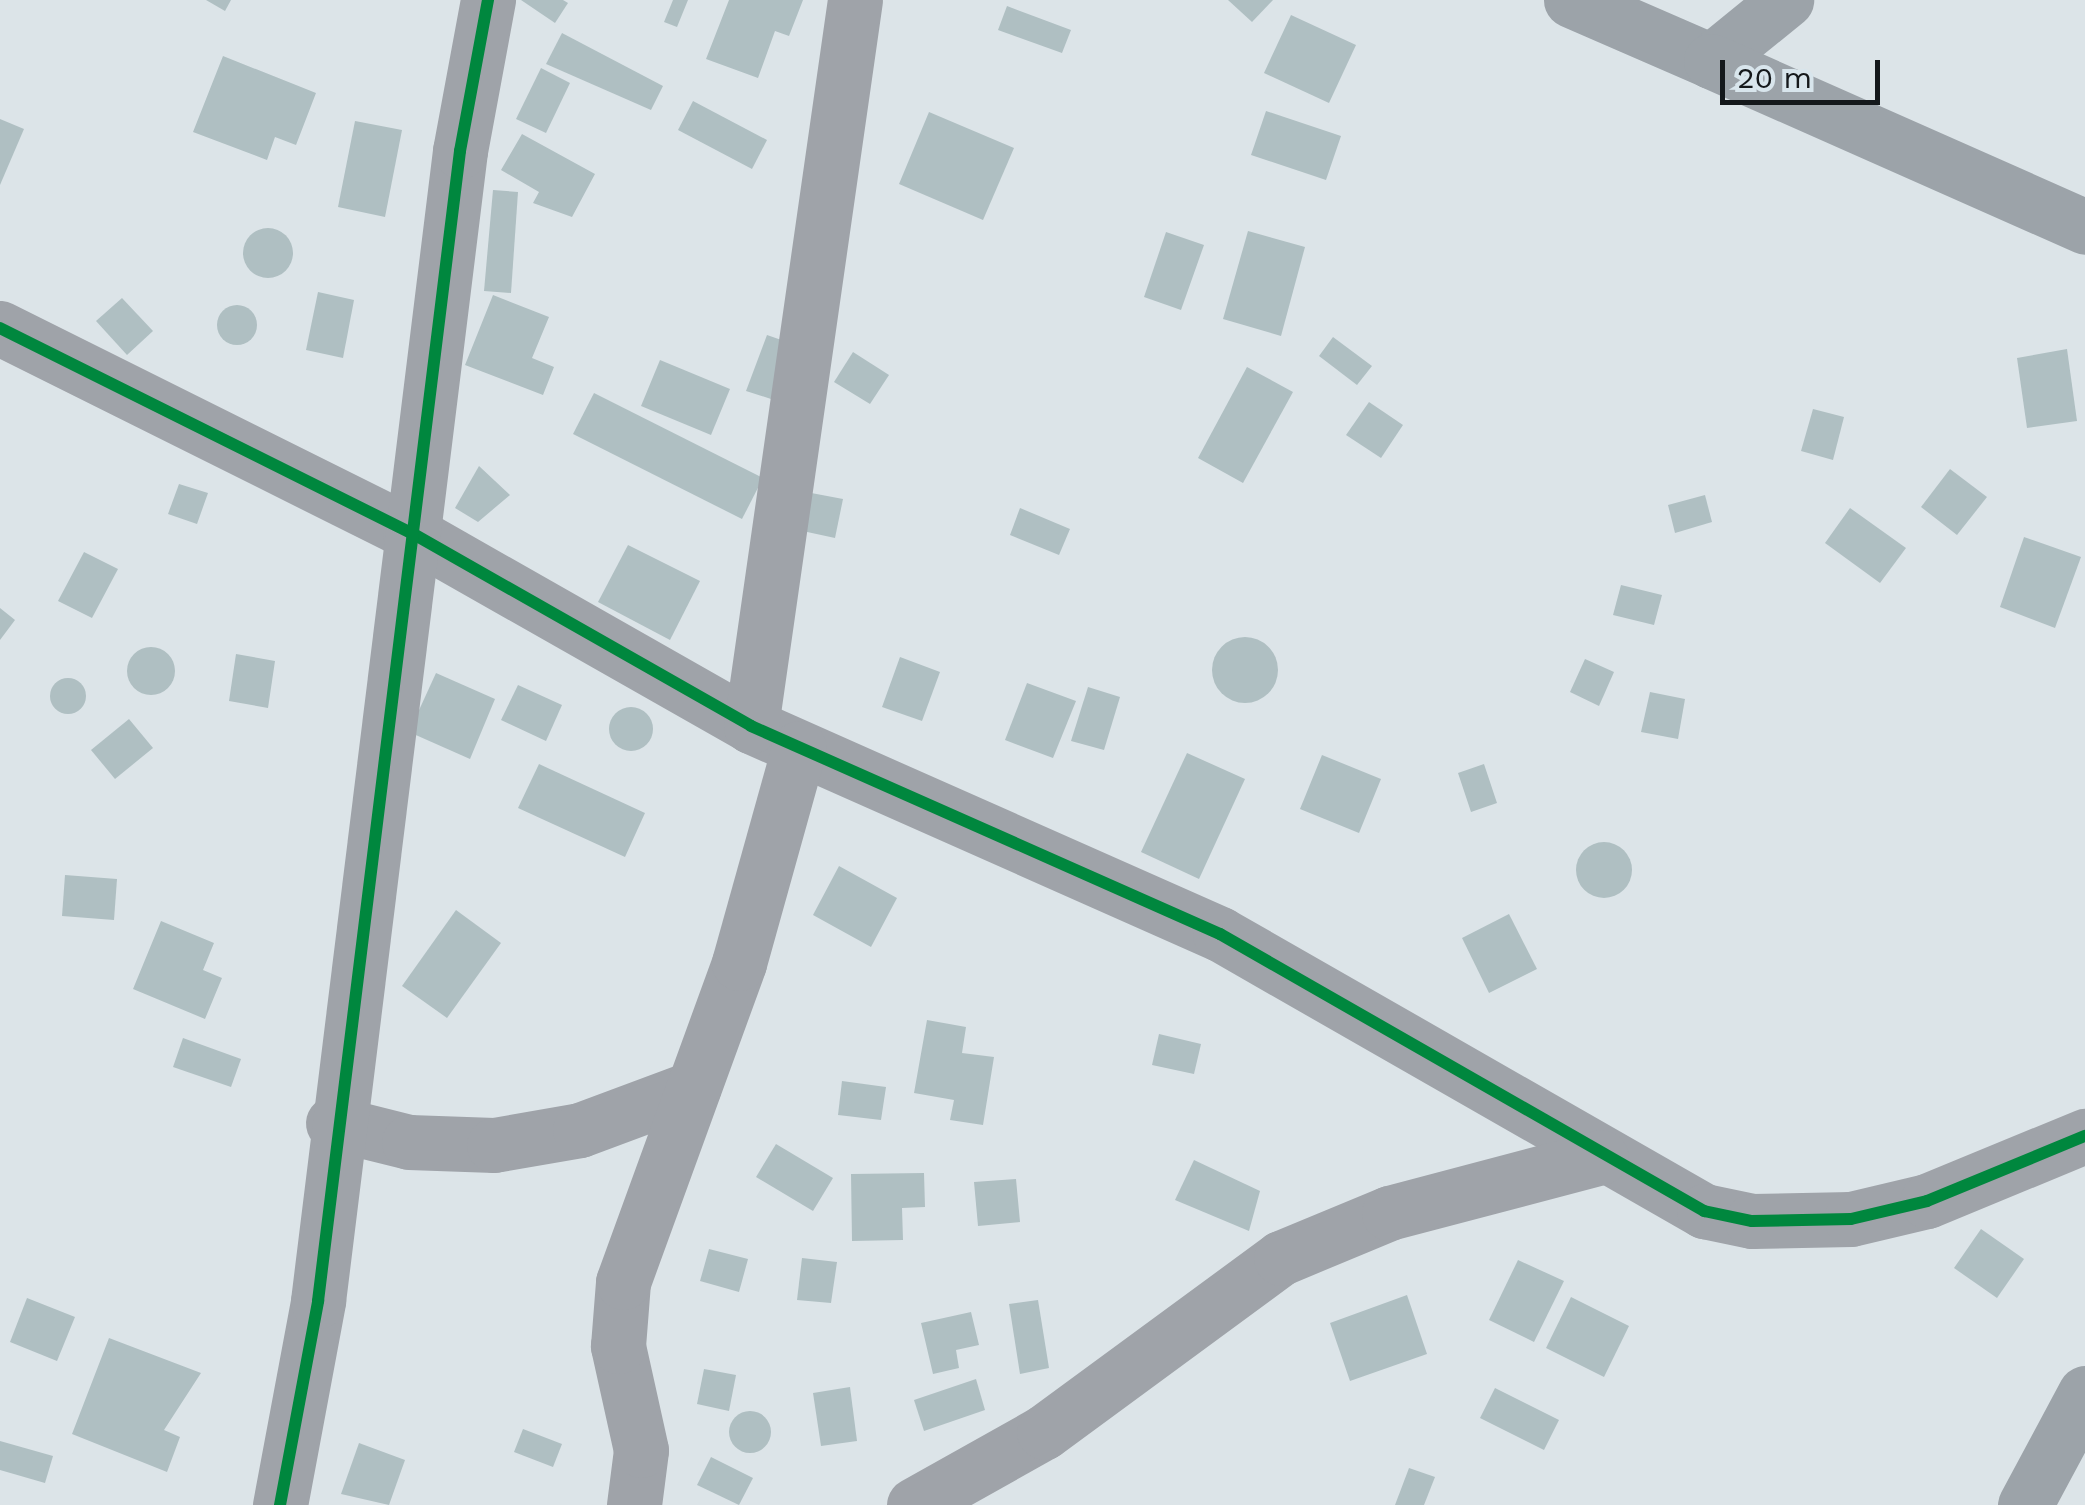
<!DOCTYPE html>
<style>
body{margin:0}
#map{position:relative;width:2085px;height:1505px;overflow:hidden;background:#dce4e8;font-family:"Work Sans",sans-serif}
div>[style]{position:absolute}
.building>*{inset:0;background:#afbfc2}
.round{border-radius:50%}
.street>*{height:55px;margin:-27.5px;padding:0 27.5px;transform-origin:27.5px;border-radius:27.5px;background:#9fa3a9}
.secondary>*{height:55px;margin:-27.5px;padding:0 27.5px;transform-origin:27.5px;border-radius:27.5px;background:#9ca3a9}
.cycleway>*{height:12px;margin:-6px;padding:0 6px;transform-origin:6px;border-radius:6px;background:#00873e}
span{translate:-50% -50%;white-space:nowrap;text-align:center;line-height:1.15;-webkit-text-stroke:8px #d8e5ec;paint-order:stroke}
.scale{position:absolute;left:1720px;top:60px;width:160px;height:45px;box-sizing:border-box;border:5px solid #14181b;border-top:0;padding-left:12px;font-size:30px;line-height:35px;white-space:nowrap;color:#14181b;-webkit-text-stroke:8px #d8e5ec;paint-order:stroke}
</style>
<div id="map">
<div class="building">
<div style="clip-path:polygon(206px 0,231px 0,225px 11px)"></div>
<div style="clip-path:polygon(521px 0,563px 0,568px 3px,555px 23px)"></div>
<div style="clip-path:polygon(673px 0,688px 0,677px 27px,664px 22px)"></div>
<div style="clip-path:polygon(729px 0,803px 0,789px 36px,775px 31px,758px 78px,706px 59px)"></div>
<div style="clip-path:polygon(1228px 0,1273px 0,1252px 22px)"></div>
<div style="clip-path:polygon(1007px 6px,1071px 30px,1062px 53px,998px 30px)"></div>
<div style="clip-path:polygon(1291px 15px,1356px 45px,1329px 103px,1264px 73px)"></div>
<div style="clip-path:polygon(562px 33px,663px 86px,651px 110px,546px 64px)"></div>
<div style="clip-path:polygon(223px 56px,316px 93px,296px 145px,275px 137px,267px 160px,193px 132px)"></div>
<div style="clip-path:polygon(541px 68px,570px 83px,546px 133px,516px 119px)"></div>
<div style="clip-path:polygon(693px 101px,767px 140px,752px 169px,678px 130px)"></div>
<div style="clip-path:polygon(1266px 111px,1341px 136px,1326px 180px,1251px 155px)"></div>
<div style="clip-path:polygon(929px 112px,1014px 148px,983px 220px,899px 184px)"></div>
<div style="clip-path:polygon(0 119px,24px 129px,0 185px)"></div>
<div style="clip-path:polygon(355px 121px,402px 130px,385px 217px,338px 207px)"></div>
<div style="clip-path:polygon(522px 134px,595px 174px,572px 217px,533px 203px,539px 192px,501px 170px)"></div>
<div style="clip-path:polygon(493px 190px,518px 192px,511px 293px,484px 291px)"></div>
<div class="round" style="left:243px;top:228px;width:50px;height:50px"></div>
<div style="clip-path:polygon(1248px 231px,1305px 247px,1281px 336px,1223px 319px)"></div>
<div style="clip-path:polygon(1166px 232px,1204px 245px,1181px 310px,1144px 297px)"></div>
<div style="clip-path:polygon(318px 292px,354px 300px,343px 358px,306px 350px)"></div>
<div style="clip-path:polygon(493px 295px,549px 317px,532px 358px,554px 367px,543px 395px,465px 365px)"></div>
<div style="clip-path:polygon(122px 298px,153px 331px,127px 355px,96px 321px)"></div>
<div class="round" style="left:217px;top:305px;width:40px;height:40px"></div>
<div style="clip-path:polygon(767px 335px,790px 343px,771px 399px,746px 391px)"></div>
<div style="clip-path:polygon(1333px 337px,1372px 366px,1357px 385px,1319px 356px)"></div>
<div style="clip-path:polygon(2067px 349px,2077px 421px,2027px 428px,2017px 358px)"></div>
<div style="clip-path:polygon(853px 352px,889px 375px,870px 404px,834px 382px)"></div>
<div style="clip-path:polygon(660px 360px,730px 389px,711px 435px,641px 406px)"></div>
<div style="clip-path:polygon(1247px 367px,1293px 392px,1243px 483px,1198px 458px)"></div>
<div style="clip-path:polygon(594px 393px,763px 478px,742px 519px,573px 434px)"></div>
<div style="clip-path:polygon(1369px 402px,1403px 425px,1381px 458px,1346px 435px)"></div>
<div style="clip-path:polygon(1813px 409px,1844px 417px,1833px 460px,1801px 451px)"></div>
<div style="clip-path:polygon(479px 466px,510px 495px,478px 522px,455px 508px)"></div>
<div style="clip-path:polygon(1950px 469px,1987px 497px,1957px 535px,1921px 507px)"></div>
<div style="clip-path:polygon(179px 484px,208px 493px,197px 524px,168px 514px)"></div>
<div style="clip-path:polygon(806px 492px,843px 499px,835px 538px,798px 530px)"></div>
<div style="clip-path:polygon(1705px 495px,1712px 522px,1675px 533px,1668px 505px)"></div>
<div style="clip-path:polygon(1020px 508px,1070px 529px,1059px 555px,1010px 535px)"></div>
<div style="clip-path:polygon(1850px 508px,1906px 548px,1880px 583px,1825px 543px)"></div>
<div style="clip-path:polygon(2024px 537px,2081px 557px,2055px 628px,2000px 607px)"></div>
<div style="clip-path:polygon(628px 545px,700px 581px,670px 640px,598px 602px)"></div>
<div style="clip-path:polygon(84px 552px,118px 569px,92px 618px,58px 601px)"></div>
<div style="clip-path:polygon(1621px 585px,1662px 595px,1654px 625px,1613px 615px)"></div>
<div style="clip-path:polygon(0 608px,15px 620px,0 640px)"></div>
<div class="round" style="left:1212px;top:637px;width:66px;height:66px"></div>
<div class="round" style="left:127px;top:647px;width:48px;height:48px"></div>
<div style="clip-path:polygon(236px 654px,275px 661px,268px 708px,229px 701px)"></div>
<div style="clip-path:polygon(900px 657px,940px 672px,922px 721px,882px 707px)"></div>
<div style="clip-path:polygon(1585px 659px,1614px 672px,1599px 706px,1570px 692px)"></div>
<div style="clip-path:polygon(436px 673px,495px 699px,470px 759px,409px 732px)"></div>
<div class="round" style="left:50px;top:678px;width:36px;height:36px"></div>
<div style="clip-path:polygon(1027px 683px,1076px 701px,1053px 758px,1005px 740px)"></div>
<div style="clip-path:polygon(518px 685px,562px 705px,546px 741px,501px 720px)"></div>
<div style="clip-path:polygon(1088px 687px,1120px 697px,1104px 750px,1071px 741px)"></div>
<div style="clip-path:polygon(1650px 692px,1685px 699px,1678px 739px,1641px 732px)"></div>
<div class="round" style="left:609px;top:707px;width:44px;height:44px"></div>
<div style="clip-path:polygon(129px 719px,153px 748px,115px 779px,91px 750px)"></div>
<div style="clip-path:polygon(1187px 753px,1245px 779px,1199px 879px,1141px 852px)"></div>
<div style="clip-path:polygon(1322px 755px,1381px 779px,1359px 833px,1300px 809px)"></div>
<div style="clip-path:polygon(539px 764px,645px 813px,625px 857px,518px 808px)"></div>
<div style="clip-path:polygon(1484px 764px,1497px 803px,1471px 812px,1458px 773px)"></div>
<div class="round" style="left:1576px;top:842px;width:56px;height:56px"></div>
<div style="clip-path:polygon(839px 866px,897px 898px,871px 947px,813px 915px)"></div>
<div style="clip-path:polygon(65px 875px,117px 879px,114px 920px,62px 916px)"></div>
<div style="clip-path:polygon(456px 910px,501px 943px,447px 1018px,402px 986px)"></div>
<div style="clip-path:polygon(1509px 914px,1537px 969px,1489px 993px,1462px 938px)"></div>
<div style="clip-path:polygon(161px 921px,214px 943px,203px 970px,222px 978px,205px 1019px,133px 989px)"></div>
<div style="clip-path:polygon(927px 1020px,966px 1027px,962px 1053px,994px 1057px,983px 1125px,950px 1120px,954px 1100px,914px 1093px)"></div>
<div style="clip-path:polygon(1159px 1034px,1201px 1044px,1194px 1074px,1152px 1065px)"></div>
<div style="clip-path:polygon(183px 1038px,241px 1059px,231px 1087px,173px 1067px)"></div>
<div style="clip-path:polygon(842px 1081px,886px 1087px,881px 1120px,838px 1115px)"></div>
<div style="clip-path:polygon(776px 1144px,833px 1178px,813px 1211px,756px 1177px)"></div>
<div style="clip-path:polygon(1194px 1160px,1260px 1191px,1249px 1231px,1175px 1200px)"></div>
<div style="clip-path:polygon(924px 1173px,925px 1207px,902px 1208px,903px 1240px,852px 1241px,851px 1174px)"></div>
<div style="clip-path:polygon(1016px 1179px,1020px 1222px,978px 1226px,974px 1182px)"></div>
<div style="clip-path:polygon(1981px 1229px,2024px 1259px,1997px 1298px,1954px 1268px)"></div>
<div style="clip-path:polygon(709px 1249px,748px 1259px,739px 1292px,700px 1281px)"></div>
<div style="clip-path:polygon(802px 1258px,837px 1262px,831px 1303px,797px 1300px)"></div>
<div style="clip-path:polygon(1518px 1260px,1564px 1281px,1534px 1342px,1489px 1320px)"></div>
<div style="clip-path:polygon(1407px 1295px,1427px 1354px,1350px 1381px,1330px 1323px)"></div>
<div style="clip-path:polygon(1571px 1297px,1629px 1326px,1604px 1377px,1546px 1348px)"></div>
<div style="clip-path:polygon(27px 1298px,75px 1317px,57px 1361px,10px 1342px)"></div>
<div style="clip-path:polygon(1038px 1300px,1049px 1368px,1020px 1374px,1009px 1304px)"></div>
<div style="clip-path:polygon(971px 1312px,979px 1345px,956px 1350px,959px 1368px,933px 1374px,921px 1323px)"></div>
<div style="clip-path:polygon(109px 1338px,201px 1373px,164px 1430px,180px 1437px,167px 1472px,72px 1434px)"></div>
<div style="clip-path:polygon(704px 1369px,736px 1375px,729px 1411px,697px 1404px)"></div>
<div style="clip-path:polygon(976px 1379px,985px 1410px,924px 1431px,914px 1400px)"></div>
<div style="clip-path:polygon(850px 1387px,857px 1441px,821px 1446px,813px 1393px)"></div>
<div style="clip-path:polygon(1495px 1388px,1559px 1420px,1544px 1450px,1480px 1418px)"></div>
<div class="round" style="left:729px;top:1411px;width:42px;height:42px"></div>
<div style="clip-path:polygon(523px 1429px,562px 1444px,553px 1467px,514px 1452px)"></div>
<div style="clip-path:polygon(0 1441px,53px 1456px,45px 1483px,0 1470px)"></div>
<div style="clip-path:polygon(359px 1443px,405px 1460px,389px 1505px,341px 1494px)"></div>
<div style="clip-path:polygon(711px 1457px,753px 1478px,739px 1505px,697px 1485px)"></div>
<div style="clip-path:polygon(1409px 1468px,1435px 1477px,1424px 1505px,1395px 1505px)"></div>
</div>
<div class="street">
<div style="left:0;top:328px;width:458px;rotate:26.5deg"></div>
<div style="left:410px;top:532px;width:392px;rotate:29.6deg"></div>
<div style="left:751px;top:726px;width:513px;rotate:23.92deg"></div>
<div style="left:1220px;top:934px;width:558px;rotate:29.78deg"></div>
<div style="left:1704px;top:1211px;width:49px;rotate:11.8deg"></div>
<div style="left:1752px;top:1221px;width:99px;rotate:-1.2deg"></div>
<div style="left:1851px;top:1219px;width:78px;rotate:-13.3deg"></div>
<div style="left:1927px;top:1201px;width:171px;rotate:-22.4deg"></div>
<div style="left:751px;top:726px;width:733px;rotate:-81.85deg"></div>
<div style="left:333px;top:1123px;width:78px;rotate:14deg"></div>
<div style="left:409px;top:1142px;width:85px;rotate:2deg"></div>
<div style="left:494px;top:1145px;width:87px;rotate:-9.9deg"></div>
<div style="left:580px;top:1130px;width:121px;rotate:-20.4deg"></div>
<div style="left:280px;top:1505px;width:208px;rotate:-79.4deg"></div>
<div style="left:318px;top:1301px;width:1159px;rotate:-82.96deg"></div>
<div style="left:460px;top:151px;width:154px;rotate:-79.5deg"></div>
<div style="left:634px;top:1505px;width:55px;rotate:-82.7deg"></div>
<div style="left:641px;top:1450px;width:107px;rotate:-102.5deg"></div>
<div style="left:618px;top:1346px;width:64px;rotate:-85.5deg"></div>
<div style="left:623px;top:1282px;width:339px;rotate:-70deg"></div>
<div style="left:739px;top:963px;width:223px;rotate:-74.4deg"></div>
<div style="left:914px;top:1505px;width:149px;rotate:-29.3deg"></div>
<div style="left:1044px;top:1432px;width:294px;rotate:-36.3deg"></div>
<div style="left:1281px;top:1258px;width:117px;rotate:-22.6deg"></div>
<div style="left:1389px;top:1213px;width:219px;rotate:-14.8deg"></div>
</div>
<div class="secondary">
<div style="left:1571px;top:0;width:153px;rotate:23.5deg"></div>
<div style="left:1711px;top:61px;width:97px;rotate:-39.1deg"></div>
<div style="left:1711px;top:61px;width:409px;rotate:23.9deg"></div>
<div style="left:2025px;top:1505px;width:127px;rotate:-61.8deg"></div>
</div>
<div class="cycleway">
<div style="left:0;top:328px;width:458px;rotate:26.5deg"></div>
<div style="left:410px;top:532px;width:392px;rotate:29.6deg"></div>
<div style="left:751px;top:726px;width:513px;rotate:23.92deg"></div>
<div style="left:1220px;top:934px;width:558px;rotate:29.78deg"></div>
<div style="left:1704px;top:1211px;width:49px;rotate:11.8deg"></div>
<div style="left:1752px;top:1221px;width:99px;rotate:-1.2deg"></div>
<div style="left:1851px;top:1219px;width:78px;rotate:-13.3deg"></div>
<div style="left:1927px;top:1201px;width:171px;rotate:-22.4deg"></div>
<div style="left:280px;top:1505px;width:208px;rotate:-79.4deg"></div>
<div style="left:318px;top:1301px;width:1159px;rotate:-82.96deg"></div>
<div style="left:460px;top:151px;width:154px;rotate:-79.5deg"></div>
</div>
<div class="scale">20 m</div>
</div>
